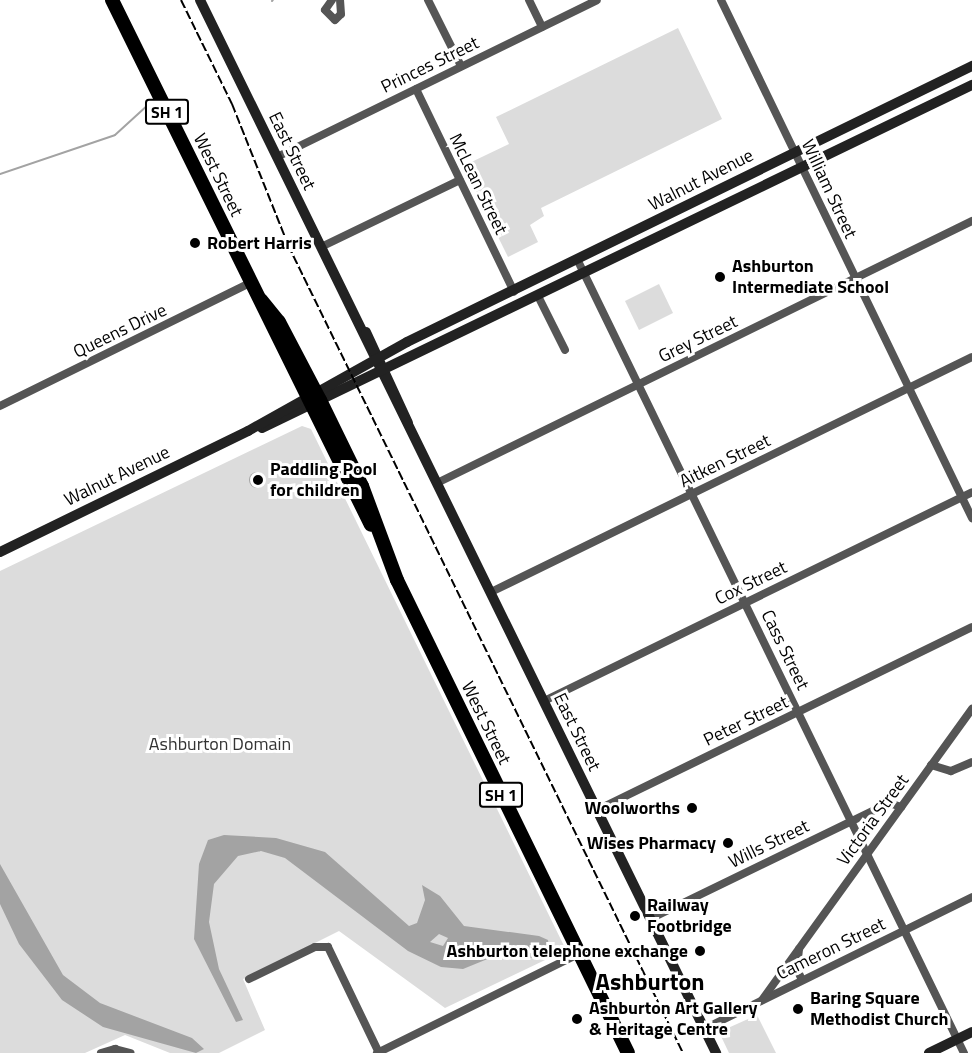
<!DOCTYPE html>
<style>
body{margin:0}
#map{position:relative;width:972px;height:1053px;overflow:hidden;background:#fff;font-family:"Titillium Web",sans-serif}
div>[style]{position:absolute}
.green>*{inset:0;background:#dcdcdc}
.water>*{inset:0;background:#a3a3a3}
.round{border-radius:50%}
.stream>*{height:2px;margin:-1px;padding:0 1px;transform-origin:1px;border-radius:1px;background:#a3a3a3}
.street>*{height:8px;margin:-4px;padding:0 4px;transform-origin:4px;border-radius:4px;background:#555}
.secondary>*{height:10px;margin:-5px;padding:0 5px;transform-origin:5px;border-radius:5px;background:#222}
.highway>*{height:14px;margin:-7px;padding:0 7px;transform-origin:7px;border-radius:7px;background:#000}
.rail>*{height:2px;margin-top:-1px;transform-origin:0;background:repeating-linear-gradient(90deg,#000 0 9px,transparent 0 12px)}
.dots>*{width:16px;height:16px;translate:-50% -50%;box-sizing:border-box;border:3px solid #fff;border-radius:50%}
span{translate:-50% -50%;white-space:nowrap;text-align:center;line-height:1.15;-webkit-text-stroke:6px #fff;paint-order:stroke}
.shield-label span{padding:2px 4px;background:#fff;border:2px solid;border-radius:4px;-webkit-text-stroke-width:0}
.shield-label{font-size:16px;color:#000;font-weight:700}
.street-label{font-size:18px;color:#000}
.poi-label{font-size:18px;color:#000;font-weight:700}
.left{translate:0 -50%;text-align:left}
.right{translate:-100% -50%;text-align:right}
.park-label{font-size:18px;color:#333}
.district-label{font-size:24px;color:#000;font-weight:700}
</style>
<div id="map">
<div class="green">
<div style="clip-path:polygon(678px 28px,722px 119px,541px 208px,544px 216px,530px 225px,538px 242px,508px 257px,463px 166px,509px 144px,496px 117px)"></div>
<div style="clip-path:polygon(659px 284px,673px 313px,639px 330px,625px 301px)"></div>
<div style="clip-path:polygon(302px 426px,311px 429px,566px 950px,445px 1008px,339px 931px,243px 979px,265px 1030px,219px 1053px,170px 1053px,125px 1035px,85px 1053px,0 1053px,0 571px)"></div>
<div style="clip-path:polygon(757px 1015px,776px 1053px,729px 1053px,719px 1032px)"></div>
</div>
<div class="water">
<div class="round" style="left:249px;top:472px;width:16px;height:16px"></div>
<div style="clip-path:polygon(evenodd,224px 835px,276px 838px,325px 852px,409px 926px,417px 923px,425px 900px,422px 885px,440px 896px,464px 926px,539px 936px,548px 940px,549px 947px,536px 958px,490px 958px,463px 969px,441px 967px,408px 951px,285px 858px,261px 851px,238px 856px,214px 884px,209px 922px,219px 969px,243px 1020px,236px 1022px,194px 939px,199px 864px,208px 840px,224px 835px,439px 934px,448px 938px,443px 946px,430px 942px,439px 934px)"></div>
<div style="clip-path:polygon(0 864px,63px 975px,100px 1003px,192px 1038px,204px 1049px,196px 1053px,103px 1027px,62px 1000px,19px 944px,0 904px)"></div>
</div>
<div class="stream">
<div style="left:272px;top:1px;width:1px;rotate:-45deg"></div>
<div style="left:0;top:174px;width:121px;rotate:-18.7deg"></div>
<div style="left:115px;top:135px;width:46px;rotate:-42.4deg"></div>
</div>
<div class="street">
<div style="left:332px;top:0;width:12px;rotate:125deg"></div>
<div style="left:325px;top:10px;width:14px;rotate:45deg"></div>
<div style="left:335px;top:20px;width:8px;rotate:-45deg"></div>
<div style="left:341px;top:14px;width:14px;rotate:-94deg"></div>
<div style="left:428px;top:0;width:74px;rotate:63.4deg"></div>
<div style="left:529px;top:0;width:30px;rotate:64deg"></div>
<div style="left:721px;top:0;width:576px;rotate:64.15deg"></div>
<div style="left:416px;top:89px;width:225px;rotate:64.2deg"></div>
<div style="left:277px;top:157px;width:356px;rotate:-26.1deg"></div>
<div style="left:321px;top:247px;width:154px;rotate:-25.7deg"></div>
<div style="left:578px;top:261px;width:881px;rotate:64.02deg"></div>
<div style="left:539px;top:298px;width:58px;rotate:63.4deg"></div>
<div style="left:0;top:406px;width:281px;rotate:-26.2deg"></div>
<div style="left:437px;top:483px;width:596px;rotate:-26.09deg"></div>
<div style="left:491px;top:592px;width:535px;rotate:-26.04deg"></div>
<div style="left:544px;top:701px;width:476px;rotate:-26deg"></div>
<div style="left:931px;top:765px;width:21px;rotate:17deg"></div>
<div style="left:951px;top:771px;width:23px;rotate:-23deg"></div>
<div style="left:597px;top:810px;width:417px;rotate:-26deg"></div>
<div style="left:650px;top:919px;width:266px;rotate:-25.9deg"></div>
<div style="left:889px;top:803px;width:13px;rotate:18deg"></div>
<div style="left:799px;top:949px;width:20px;rotate:96deg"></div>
<div style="left:797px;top:969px;width:12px;rotate:66deg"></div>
<div style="left:249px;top:979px;width:73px;rotate:-25.9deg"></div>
<div style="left:315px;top:947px;width:13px"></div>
<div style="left:328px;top:947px;width:118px;rotate:64.3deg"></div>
<div style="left:762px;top:1000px;width:359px;rotate:-54.2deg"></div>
<div style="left:704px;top:1029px;width:299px;rotate:-26.2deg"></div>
<div style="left:101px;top:1053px;width:15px;rotate:-16deg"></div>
<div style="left:115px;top:1049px;width:16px;rotate:15deg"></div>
<div style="left:377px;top:1053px;width:224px;rotate:-26.2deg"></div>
</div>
<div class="secondary">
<div style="left:200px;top:0;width:1173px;rotate:63.89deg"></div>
<div style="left:366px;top:332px;width:100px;rotate:65.2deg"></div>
<div style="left:262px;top:428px;width:789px;rotate:-25.79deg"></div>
<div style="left:0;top:552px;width:276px;rotate:-26deg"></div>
<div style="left:248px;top:431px;width:182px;rotate:-29.2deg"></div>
<div style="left:407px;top:342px;width:629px;rotate:-26.04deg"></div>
<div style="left:929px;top:1053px;width:48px;rotate:-26deg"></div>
</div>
<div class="highway">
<div style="left:112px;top:0;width:585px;rotate:63.74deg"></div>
<div style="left:261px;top:300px;width:28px;rotate:51deg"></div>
<div style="left:279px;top:322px;width:88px;rotate:62.3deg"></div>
<div style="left:320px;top:400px;width:96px;rotate:64deg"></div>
<div style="left:362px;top:486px;width:100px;rotate:69.6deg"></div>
<div style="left:397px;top:580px;width:526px;rotate:63.97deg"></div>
</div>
<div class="rail">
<div style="left:181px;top:0;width:116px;rotate:63.9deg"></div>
<div style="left:232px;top:104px;width:152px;rotate:68.3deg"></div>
<div style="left:288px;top:245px;width:899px;rotate:63.95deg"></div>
</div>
<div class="dots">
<div style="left:195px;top:243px;background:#000"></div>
<div style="left:720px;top:277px;background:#000"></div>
<div style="left:258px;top:480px;background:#000"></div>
<div style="left:692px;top:808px;background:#000"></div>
<div style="left:728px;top:843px;background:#000"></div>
<div style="left:635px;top:916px;background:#000"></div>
<div style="left:700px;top:951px;background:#000"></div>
<div style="left:798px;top:1009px;background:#000"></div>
<div style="left:577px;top:1019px;background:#000"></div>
</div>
<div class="shield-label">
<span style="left:167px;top:112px">SH 1</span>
<span style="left:501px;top:795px">SH 1</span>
</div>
<div class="street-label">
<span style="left:430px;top:65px;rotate:-26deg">Princes Street</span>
<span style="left:292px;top:151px;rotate:64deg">East Street</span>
<span style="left:218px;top:175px;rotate:64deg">West Street</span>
<span style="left:701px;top:180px;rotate:-27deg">Walnut Avenue</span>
<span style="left:478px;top:184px;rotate:64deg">McLean Street</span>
<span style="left:829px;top:189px;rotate:65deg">William Street</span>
<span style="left:120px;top:331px;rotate:-26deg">Queens Drive</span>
<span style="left:698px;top:339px;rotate:-26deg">Grey Street</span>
<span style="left:725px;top:461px;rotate:-26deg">Aitken Street</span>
<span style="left:117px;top:476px;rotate:-26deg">Walnut Avenue</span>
<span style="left:751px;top:583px;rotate:-26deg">Cox Street</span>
<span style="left:785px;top:650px;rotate:64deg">Cass Street</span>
<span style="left:746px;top:721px;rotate:-26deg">Peter Street</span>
<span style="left:486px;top:723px;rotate:64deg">West Street</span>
<span style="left:577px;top:732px;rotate:64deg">East Street</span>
<span style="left:873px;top:820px;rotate:-54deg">Victoria Street</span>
<span style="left:769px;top:844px;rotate:-26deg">Wills Street</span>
<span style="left:831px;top:949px;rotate:-26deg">Cameron Street</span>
</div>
<div class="poi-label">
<span class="left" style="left:207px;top:243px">Robert Harris</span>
<span class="left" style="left:732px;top:277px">Ashburton<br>Intermediate School</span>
<span class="left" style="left:270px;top:480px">Paddling Pool<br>for children</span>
<span class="right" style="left:680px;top:808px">Woolworths</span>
<span class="right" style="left:716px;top:843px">Wises Pharmacy</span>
<span class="left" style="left:647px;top:916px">Railway<br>Footbridge</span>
<span class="right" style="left:688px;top:951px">Ashburton telephone exchange</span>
<span class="left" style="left:810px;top:1009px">Baring Square<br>Methodist Church</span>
<span class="left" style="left:589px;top:1019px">Ashburton Art Gallery<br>&amp; Heritage Centre</span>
</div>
<div class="park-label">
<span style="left:220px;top:744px">Ashburton Domain</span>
</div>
<div class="district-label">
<span style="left:650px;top:982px">Ashburton</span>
</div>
</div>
